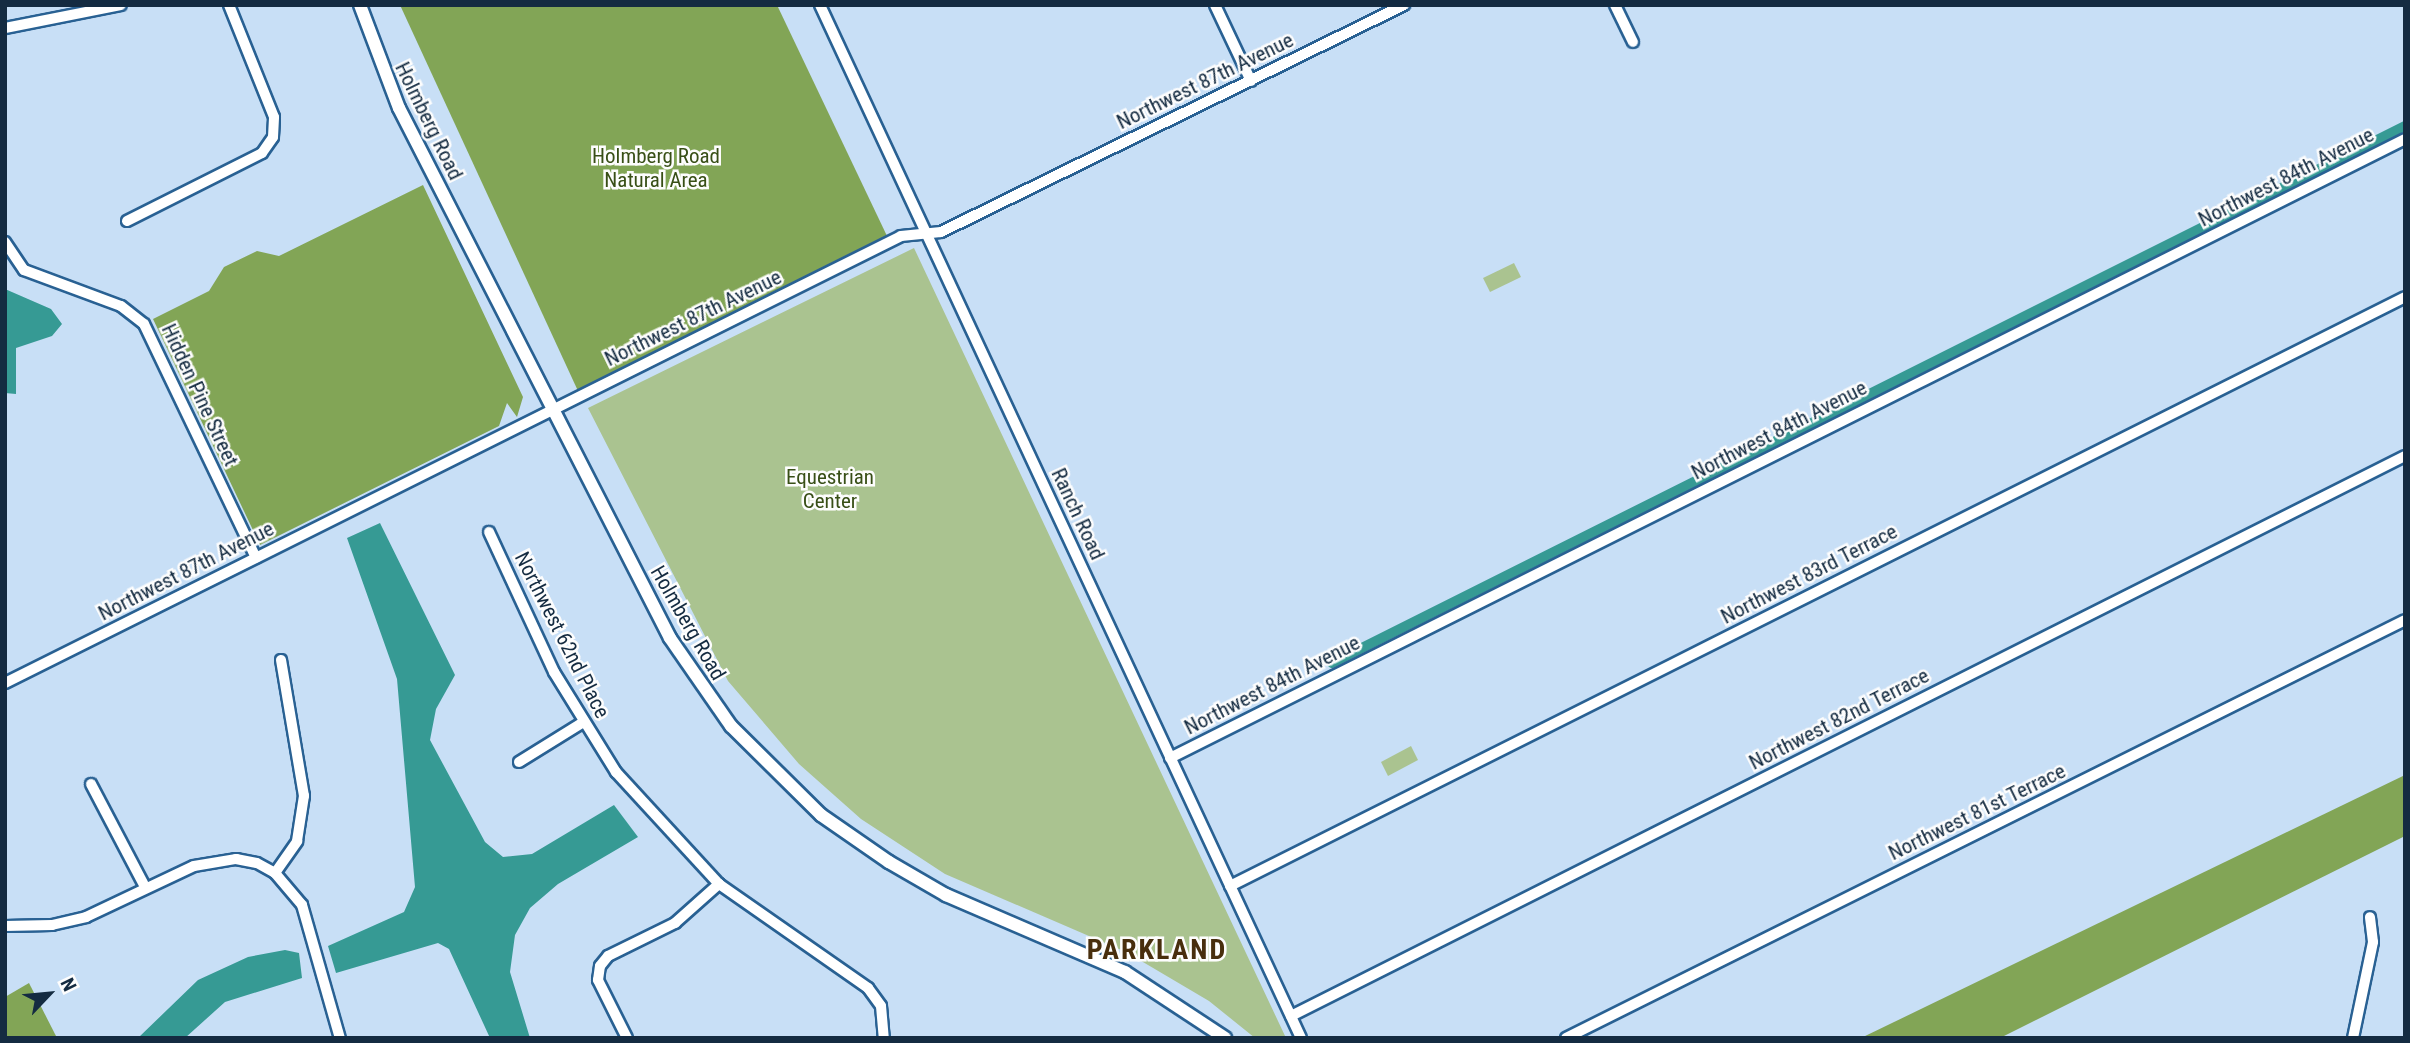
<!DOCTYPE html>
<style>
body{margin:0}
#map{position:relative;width:2410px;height:1043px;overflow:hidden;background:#c8dff6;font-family:"Roboto Condensed",sans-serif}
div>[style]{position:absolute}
.green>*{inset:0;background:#aac390}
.forest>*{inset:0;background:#82a556}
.water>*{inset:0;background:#369a94}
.canal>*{height:10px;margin:-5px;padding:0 5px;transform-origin:5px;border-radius:5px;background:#369a94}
.roads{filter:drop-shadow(2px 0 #296193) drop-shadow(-2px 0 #296193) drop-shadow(0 2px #296193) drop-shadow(0 -2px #296193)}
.minor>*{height:10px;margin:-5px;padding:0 5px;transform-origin:5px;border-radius:5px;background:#fff}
.tertiary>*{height:12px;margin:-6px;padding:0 6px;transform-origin:6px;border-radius:6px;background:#fff}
span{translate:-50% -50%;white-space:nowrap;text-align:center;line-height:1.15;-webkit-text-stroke:5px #fdfdfd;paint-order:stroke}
.street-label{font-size:21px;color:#142b41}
.park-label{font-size:21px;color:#384f16}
.district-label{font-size:28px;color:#482e0d;font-weight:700;letter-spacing:2px}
.frame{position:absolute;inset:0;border:7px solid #142b41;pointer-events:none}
.north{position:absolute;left:14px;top:959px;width:70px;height:70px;-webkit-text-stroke:5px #fdfdfd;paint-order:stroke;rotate:64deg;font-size:19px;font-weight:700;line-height:28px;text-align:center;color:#142b41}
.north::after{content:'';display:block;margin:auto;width:24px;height:32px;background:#142b41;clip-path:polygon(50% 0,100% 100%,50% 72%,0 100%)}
</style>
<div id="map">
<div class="green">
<div style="clip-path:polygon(914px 248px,1286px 1038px,1255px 1038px,1209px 1001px,1126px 952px,945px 874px,861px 819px,799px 764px,728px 681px,588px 408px)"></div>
<div style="clip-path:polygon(1514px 263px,1521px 277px,1490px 292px,1483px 278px)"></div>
<div style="clip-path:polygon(1411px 746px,1418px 760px,1388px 776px,1381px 762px)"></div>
</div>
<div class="forest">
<div style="clip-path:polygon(400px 5px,777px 5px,887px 236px,578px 391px)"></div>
<div style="clip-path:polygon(423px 185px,523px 397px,517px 417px,507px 403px,499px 426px,260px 545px,153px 319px,209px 291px,224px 267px,257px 251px,279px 256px)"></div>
<div style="clip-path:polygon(2405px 775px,2405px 836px,2000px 1038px,1861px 1038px)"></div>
<div style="clip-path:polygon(29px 983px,57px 1038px,5px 1038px,5px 997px)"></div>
</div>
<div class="water">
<div style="clip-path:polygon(5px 289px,51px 309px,62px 324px,52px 336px,16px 348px,16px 394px,5px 393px)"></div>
<div style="clip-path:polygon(380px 523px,455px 675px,436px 709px,430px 740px,485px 842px,503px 857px,532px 854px,614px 805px,638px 837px,558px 884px,530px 908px,515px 935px,510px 972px,530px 1038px,490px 1038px,449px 949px,438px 943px,336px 973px,328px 946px,404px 912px,415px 887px,397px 679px,347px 538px)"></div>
<div style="clip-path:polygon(285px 950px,299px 953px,302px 978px,225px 1002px,185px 1038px,138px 1038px,198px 980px,248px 957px)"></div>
</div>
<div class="canal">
<div style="left:1332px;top:663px;width:1200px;rotate:-26.59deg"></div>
</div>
<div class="roads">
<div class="minor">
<div style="left:820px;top:5px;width:1139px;rotate:65.03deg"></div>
<div style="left:1215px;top:5px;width:84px;rotate:64.7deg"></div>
<div style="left:1615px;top:5px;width:41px;rotate:64.1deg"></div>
<div style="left:5px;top:28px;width:118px;rotate:-11.2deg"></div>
<div style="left:127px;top:221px;width:151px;rotate:-26.7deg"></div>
<div style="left:262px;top:153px;width:19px;rotate:-55deg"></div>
<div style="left:273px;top:137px;width:20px;rotate:-87deg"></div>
<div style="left:274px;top:117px;width:121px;rotate:-111.9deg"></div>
<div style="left:5px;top:242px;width:34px;rotate:56deg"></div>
<div style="left:24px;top:270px;width:103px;rotate:20.4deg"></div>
<div style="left:121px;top:306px;width:29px;rotate:38deg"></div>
<div style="left:144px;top:324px;width:259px;rotate:64.4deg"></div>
<div style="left:489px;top:532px;width:154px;rotate:65.1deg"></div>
<div style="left:554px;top:672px;width:118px;rotate:58.2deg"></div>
<div style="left:616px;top:772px;width:152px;rotate:47.4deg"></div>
<div style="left:719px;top:884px;width:182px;rotate:34.9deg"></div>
<div style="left:868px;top:988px;width:22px;rotate:54deg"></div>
<div style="left:881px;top:1006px;width:32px;rotate:85deg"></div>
<div style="left:5px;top:683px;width:1001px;rotate:-26.51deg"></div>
<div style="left:901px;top:236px;width:40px;rotate:-5.7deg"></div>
<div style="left:941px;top:232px;width:516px;rotate:-26.12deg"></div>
<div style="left:1170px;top:758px;width:1381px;rotate:-26.62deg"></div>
<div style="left:519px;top:762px;width:74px;rotate:-31.8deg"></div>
<div style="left:91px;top:784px;width:116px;rotate:62.3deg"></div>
<div style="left:275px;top:873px;width:39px;rotate:-55deg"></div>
<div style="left:297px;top:841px;width:46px;rotate:-81.2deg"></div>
<div style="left:304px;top:796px;width:138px;rotate:-99.6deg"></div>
<div style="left:1230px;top:886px;width:1314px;rotate:-26.62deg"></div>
<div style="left:5px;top:926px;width:47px;rotate:-1.2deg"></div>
<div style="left:52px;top:925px;width:35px;rotate:-13deg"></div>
<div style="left:86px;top:917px;width:119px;rotate:-25.3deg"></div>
<div style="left:194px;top:866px;width:43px;rotate:-9.5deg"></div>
<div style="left:236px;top:859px;width:21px;rotate:11deg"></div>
<div style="left:257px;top:863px;width:21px;rotate:29deg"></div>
<div style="left:275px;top:873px;width:42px;rotate:49.8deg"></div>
<div style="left:302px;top:905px;width:138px;rotate:74.1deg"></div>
<div style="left:1291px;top:1016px;width:1247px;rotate:-26.69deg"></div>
<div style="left:627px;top:1038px;width:65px;rotate:-116.6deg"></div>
<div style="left:598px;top:980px;width:14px;rotate:-82deg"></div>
<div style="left:600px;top:966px;width:13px;rotate:-51deg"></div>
<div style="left:608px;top:956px;width:75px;rotate:-26.2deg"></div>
<div style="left:675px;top:923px;width:59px;rotate:-41.6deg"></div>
<div style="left:1566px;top:1038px;width:937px;rotate:-26.48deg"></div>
<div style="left:2353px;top:1038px;width:98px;rotate:-78.2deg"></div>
<div style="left:2373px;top:942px;width:25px;rotate:-97deg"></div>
</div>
<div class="tertiary">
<div style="left:360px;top:5px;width:110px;rotate:69.3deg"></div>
<div style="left:399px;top:108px;width:595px;rotate:62.92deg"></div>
<div style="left:670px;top:638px;width:107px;rotate:55.3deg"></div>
<div style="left:731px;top:726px;width:127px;rotate:44.7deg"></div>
<div style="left:821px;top:815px;width:83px;rotate:34.7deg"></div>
<div style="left:889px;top:862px;width:66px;rotate:30.1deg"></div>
<div style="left:946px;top:895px;width:195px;rotate:23.3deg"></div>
<div style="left:1125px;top:972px;width:120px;rotate:33.4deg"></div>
</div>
</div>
<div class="street-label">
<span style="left:1205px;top:81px;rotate:-26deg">Northwest 87th Avenue</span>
<span style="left:429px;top:121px;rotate:64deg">Holmberg Road</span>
<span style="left:2286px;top:177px;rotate:-27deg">Northwest 84th Avenue</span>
<span style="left:693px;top:318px;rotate:-26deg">Northwest 87th Avenue</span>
<span style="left:200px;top:395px;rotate:65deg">Hidden Pine Street</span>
<span style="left:1779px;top:430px;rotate:-27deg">Northwest 84th Avenue</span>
<span style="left:1078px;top:514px;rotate:65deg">Ranch Road</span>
<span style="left:186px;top:571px;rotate:-27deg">Northwest 87th Avenue</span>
<span style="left:1809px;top:574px;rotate:-27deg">Northwest 83rd Terrace</span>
<span style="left:688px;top:623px;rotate:60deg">Holmberg Road</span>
<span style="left:562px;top:635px;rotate:63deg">Northwest 62nd Place</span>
<span style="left:1272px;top:685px;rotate:-27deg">Northwest 84th Avenue</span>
<span style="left:1839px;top:719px;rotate:-27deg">Northwest 82nd Terrace</span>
<span style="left:1977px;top:812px;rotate:-26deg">Northwest 81st Terrace</span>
</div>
<div class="park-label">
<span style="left:656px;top:168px">Holmberg Road<br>Natural Area</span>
<span style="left:830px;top:489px">Equestrian<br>Center</span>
</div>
<div class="district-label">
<span style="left:1157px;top:950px">PARKLAND</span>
</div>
<div class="frame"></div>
<div class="north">N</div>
</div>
